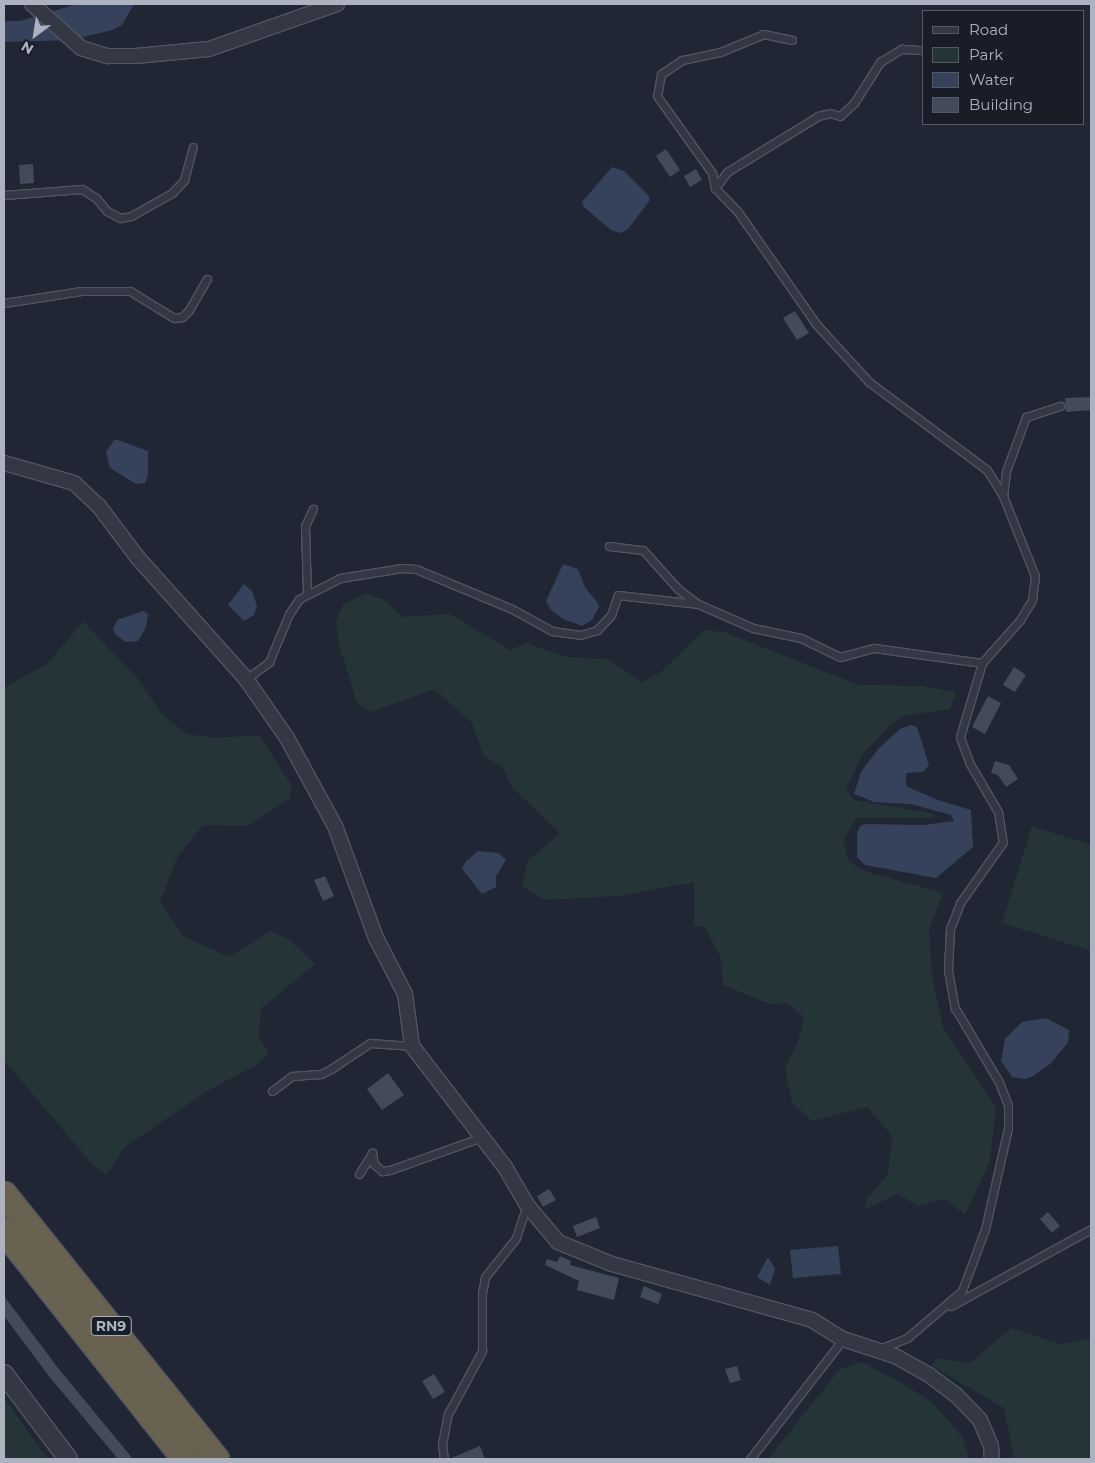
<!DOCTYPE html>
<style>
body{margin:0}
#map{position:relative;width:1095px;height:1463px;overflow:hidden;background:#202633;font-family:Montserrat,sans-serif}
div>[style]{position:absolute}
.green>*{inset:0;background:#253437}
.water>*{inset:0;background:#36425b}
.building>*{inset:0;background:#434b5b}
.roads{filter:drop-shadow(1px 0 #515562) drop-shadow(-1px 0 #515562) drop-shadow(0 1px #515562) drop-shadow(0 -1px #515562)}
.service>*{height:7px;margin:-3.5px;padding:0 3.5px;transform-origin:3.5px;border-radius:3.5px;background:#333844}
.minor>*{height:14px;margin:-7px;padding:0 7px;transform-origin:7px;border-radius:7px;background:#333844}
.tertiary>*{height:18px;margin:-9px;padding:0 9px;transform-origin:9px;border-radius:9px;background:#333844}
.motorway>*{height:25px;margin:-12.5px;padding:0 12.5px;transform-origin:12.5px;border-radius:12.5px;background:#696251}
span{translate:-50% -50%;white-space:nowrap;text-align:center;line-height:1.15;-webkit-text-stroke:4.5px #191d28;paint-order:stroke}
.shield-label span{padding:1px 4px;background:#191d28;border:1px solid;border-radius:4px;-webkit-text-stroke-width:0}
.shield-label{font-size:14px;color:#adb2c1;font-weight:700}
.frame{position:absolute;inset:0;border:5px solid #adb2c1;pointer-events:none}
.legend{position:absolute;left:922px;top:10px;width:162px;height:115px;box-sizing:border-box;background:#191d28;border:1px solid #545965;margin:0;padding:6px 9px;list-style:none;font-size:15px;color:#adb2c1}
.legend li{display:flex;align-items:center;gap:10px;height:25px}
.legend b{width:25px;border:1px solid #545965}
.north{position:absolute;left:10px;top:10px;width:50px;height:50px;-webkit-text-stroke:4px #191d28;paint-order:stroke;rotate:211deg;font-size:14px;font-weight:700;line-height:20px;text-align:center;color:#adb2c1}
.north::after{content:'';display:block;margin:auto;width:18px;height:22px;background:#adb2c1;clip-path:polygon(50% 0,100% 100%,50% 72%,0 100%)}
</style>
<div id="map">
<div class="green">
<div style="clip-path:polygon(367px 593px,386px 601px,402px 617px,450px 614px,510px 650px,527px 643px,566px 657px,607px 659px,642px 682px,661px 672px,704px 630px,724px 632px,859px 685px,924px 686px,956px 692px,950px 709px,903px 716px,890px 725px,862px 755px,846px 790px,854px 800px,934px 814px,935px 818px,857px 818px,843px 840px,848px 860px,864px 871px,943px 893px,929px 929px,932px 976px,943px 1027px,996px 1108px,990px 1161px,965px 1215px,945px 1199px,917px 1206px,899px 1194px,865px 1209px,866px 1200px,888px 1174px,892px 1136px,867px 1107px,812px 1121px,792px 1103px,785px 1069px,798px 1041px,804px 1018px,788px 1003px,770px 1004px,723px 985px,721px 958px,704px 926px,694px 926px,694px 882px,619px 896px,544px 900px,522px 886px,528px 860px,560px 834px,512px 787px,502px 767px,483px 755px,472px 723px,434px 689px,371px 712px,357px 703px,339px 645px,336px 621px,343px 605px)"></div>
<div style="clip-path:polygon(83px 621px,138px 679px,162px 714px,187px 734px,215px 738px,259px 735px,292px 786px,289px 799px,247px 826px,203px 825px,178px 856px,160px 902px,183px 936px,229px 957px,270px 931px,289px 939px,315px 964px,261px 1009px,259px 1037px,268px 1053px,258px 1064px,209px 1090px,126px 1146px,106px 1175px,90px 1162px,4px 1060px,4px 688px,48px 663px)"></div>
<div style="clip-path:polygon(1032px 826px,1091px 845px,1091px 951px,1002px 923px)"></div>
<div style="clip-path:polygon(1011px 1328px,1061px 1344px,1091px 1338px,1091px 1459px,1014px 1459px,1004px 1408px,932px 1366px,936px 1358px,970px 1363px)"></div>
<div style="clip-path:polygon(858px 1363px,864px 1363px,900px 1382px,932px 1402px,962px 1436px,969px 1459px,768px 1459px,839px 1370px)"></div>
<div style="clip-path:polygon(4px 1398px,48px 1459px,6px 1459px,4px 1456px)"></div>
</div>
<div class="water">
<div style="clip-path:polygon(77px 4px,134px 4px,122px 25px,112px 30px,71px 40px,4px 42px,4px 21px,20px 21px)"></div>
<div style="clip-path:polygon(612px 167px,624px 171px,648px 195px,650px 200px,628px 229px,620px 233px,611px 230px,584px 207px,582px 202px)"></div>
<div style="clip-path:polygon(115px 439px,148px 451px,148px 475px,145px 483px,136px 484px,110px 468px,106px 452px)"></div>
<div style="clip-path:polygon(563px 564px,578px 569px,585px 587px,597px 602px,599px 607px,592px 620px,582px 626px,563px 619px,550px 609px,546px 601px)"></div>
<div style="clip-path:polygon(244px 584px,252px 591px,257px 606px,254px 615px,244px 621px,228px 605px)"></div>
<div style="clip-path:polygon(143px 611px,148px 614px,146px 627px,138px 641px,126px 642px,116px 635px,113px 629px,117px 620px)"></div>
<div style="clip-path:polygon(911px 725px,917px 727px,929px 765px,923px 772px,906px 773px,906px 786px,938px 800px,971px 810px,973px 847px,936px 878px,865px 865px,857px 857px,857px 833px,860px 826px,865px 824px,924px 825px,954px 821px,951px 815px,911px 804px,874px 802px,854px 794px,861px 772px,878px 749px,900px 729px)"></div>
<div style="clip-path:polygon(478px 851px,498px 853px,506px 860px,496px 876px,496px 887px,482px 894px,462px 869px,466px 861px)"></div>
<div style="clip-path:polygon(1046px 1018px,1069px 1030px,1068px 1043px,1050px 1064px,1033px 1076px,1025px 1079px,1012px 1077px,1001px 1061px,1005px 1039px,1022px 1022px)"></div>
<div style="clip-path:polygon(838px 1246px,841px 1274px,793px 1278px,790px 1250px)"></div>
<div style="clip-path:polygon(768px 1257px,775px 1269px,770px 1285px,757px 1277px)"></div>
</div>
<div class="building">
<div style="clip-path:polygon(666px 149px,680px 170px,670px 177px,656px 156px)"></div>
<div style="clip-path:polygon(33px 164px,34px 183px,20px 184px,19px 165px)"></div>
<div style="clip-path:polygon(696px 169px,702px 180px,690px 187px,684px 176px)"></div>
<div style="clip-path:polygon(795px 311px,809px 333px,797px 340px,783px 318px)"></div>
<div style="clip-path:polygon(1090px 397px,1091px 410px,1066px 412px,1065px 398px)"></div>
<div style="clip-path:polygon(1014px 667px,1026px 675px,1015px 692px,1003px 685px)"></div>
<div style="clip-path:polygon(988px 696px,1001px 703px,985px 734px,972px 727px)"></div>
<div style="clip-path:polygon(995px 761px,1009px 765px,1018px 779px,1006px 787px,998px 775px,991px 773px)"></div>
<div style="clip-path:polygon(325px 876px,334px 896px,323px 901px,314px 880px)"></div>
<div style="clip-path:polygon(388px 1073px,404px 1095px,382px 1110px,367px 1089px)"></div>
<div style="clip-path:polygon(549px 1189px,556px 1200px,543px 1207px,537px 1196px)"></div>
<div style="clip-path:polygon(1048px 1212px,1060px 1226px,1052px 1233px,1040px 1219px)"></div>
<div style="clip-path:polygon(596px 1217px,600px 1228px,577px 1237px,573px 1226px)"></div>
<div style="clip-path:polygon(560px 1256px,571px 1261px,570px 1265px,619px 1278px,614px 1300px,577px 1290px,579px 1281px,545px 1265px,547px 1259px,557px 1262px)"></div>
<div style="clip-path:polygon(644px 1286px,662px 1294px,658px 1304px,640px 1297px)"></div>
<div style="clip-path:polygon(4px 1296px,58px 1368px,133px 1459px,118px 1459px,48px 1375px,4px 1316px)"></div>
<div style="clip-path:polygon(737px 1366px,741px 1380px,730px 1383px,725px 1369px)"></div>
<div style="clip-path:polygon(434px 1374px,445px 1392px,433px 1399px,422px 1381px)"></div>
<div style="clip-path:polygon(480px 1446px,485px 1459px,449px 1459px)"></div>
</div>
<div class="roads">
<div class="service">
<div style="left:792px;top:40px;width:29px;rotate:-168deg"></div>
<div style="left:764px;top:34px;width:48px;rotate:157.8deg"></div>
<div style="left:720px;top:52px;width:39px;rotate:168deg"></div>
<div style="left:682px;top:60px;width:25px;rotate:146deg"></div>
<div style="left:661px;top:74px;width:22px;rotate:100deg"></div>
<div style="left:657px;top:96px;width:95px;rotate:54.5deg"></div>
<div style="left:712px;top:173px;width:15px;rotate:79deg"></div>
<div style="left:715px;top:188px;width:33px;rotate:46deg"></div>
<div style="left:738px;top:212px;width:136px;rotate:55.1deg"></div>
<div style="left:816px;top:324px;width:79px;rotate:47.6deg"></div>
<div style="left:869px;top:382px;width:147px;rotate:36.7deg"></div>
<div style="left:987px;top:470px;width:31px;rotate:58deg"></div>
<div style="left:1003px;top:496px;width:86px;rotate:68.2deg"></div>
<div style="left:1035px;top:576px;width:24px;rotate:97deg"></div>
<div style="left:1032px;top:600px;width:23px;rotate:121deg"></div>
<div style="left:1020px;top:620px;width:57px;rotate:131.5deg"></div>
<div style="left:982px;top:663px;width:77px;rotate:106.6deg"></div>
<div style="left:960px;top:737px;width:29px;rotate:70deg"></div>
<div style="left:970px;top:764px;width:56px;rotate:59.7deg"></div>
<div style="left:998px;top:812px;width:30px;rotate:81deg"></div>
<div style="left:1003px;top:842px;width:75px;rotate:125.2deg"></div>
<div style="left:960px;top:903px;width:28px;rotate:111deg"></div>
<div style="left:950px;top:929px;width:41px;rotate:92.8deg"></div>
<div style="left:948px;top:970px;width:39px;rotate:80deg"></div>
<div style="left:955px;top:1008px;width:86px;rotate:59.3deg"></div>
<div style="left:999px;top:1082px;width:25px;rotate:69deg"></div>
<div style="left:1008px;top:1105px;width:23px;rotate:90deg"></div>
<div style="left:1008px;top:1128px;width:104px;rotate:102.8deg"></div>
<div style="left:985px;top:1229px;width:66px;rotate:110.4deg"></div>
<div style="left:962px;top:1291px;width:72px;rotate:139.5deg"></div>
<div style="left:907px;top:1338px;width:29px;rotate:158deg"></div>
<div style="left:715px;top:188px;width:20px;rotate:-53deg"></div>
<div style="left:727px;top:172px;width:107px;rotate:-31.6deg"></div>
<div style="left:818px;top:116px;width:12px;rotate:-14deg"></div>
<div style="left:830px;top:113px;width:10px;rotate:17deg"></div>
<div style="left:840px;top:116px;width:19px;rotate:-43deg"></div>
<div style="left:854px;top:103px;width:49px;rotate:-57.6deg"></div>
<div style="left:880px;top:62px;width:26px;rotate:-31deg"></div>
<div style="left:902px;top:49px;width:22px;rotate:3deg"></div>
<div style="left:4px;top:195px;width:78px;rotate:-4.4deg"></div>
<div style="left:82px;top:189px;width:17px;rotate:33deg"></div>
<div style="left:96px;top:198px;width:17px;rotate:50deg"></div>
<div style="left:107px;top:211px;width:15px;rotate:28deg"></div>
<div style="left:120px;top:218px;width:11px;rotate:-10deg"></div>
<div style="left:131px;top:216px;width:47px;rotate:-29.3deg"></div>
<div style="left:172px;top:193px;width:18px;rotate:-47deg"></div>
<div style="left:184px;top:180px;width:34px;rotate:-75deg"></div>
<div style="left:4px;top:303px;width:78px;rotate:-8.9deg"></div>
<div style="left:81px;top:291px;width:49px"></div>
<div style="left:130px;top:291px;width:52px;rotate:31.5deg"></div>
<div style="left:174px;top:318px;width:8px;rotate:-7deg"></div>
<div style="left:182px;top:317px;width:10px;rotate:-45deg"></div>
<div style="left:189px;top:310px;width:36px;rotate:-60deg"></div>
<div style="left:1003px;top:496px;width:25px;rotate:-83deg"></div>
<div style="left:1006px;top:471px;width:58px;rotate:-69.7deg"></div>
<div style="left:1026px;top:417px;width:36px;rotate:-18deg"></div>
<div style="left:609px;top:546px;width:34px;rotate:7deg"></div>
<div style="left:643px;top:550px;width:52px;rotate:48.1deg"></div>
<div style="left:678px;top:589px;width:25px;rotate:37deg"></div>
<div style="left:698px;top:604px;width:60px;rotate:23.6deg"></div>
<div style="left:753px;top:628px;width:49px;rotate:11.8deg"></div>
<div style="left:801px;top:638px;width:43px;rotate:26deg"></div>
<div style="left:840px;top:657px;width:35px;rotate:-15deg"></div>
<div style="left:874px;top:648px;width:109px;rotate:7.9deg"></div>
<div style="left:307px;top:594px;width:68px;rotate:-91.7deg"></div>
<div style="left:305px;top:526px;width:19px;rotate:-65deg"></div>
<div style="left:246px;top:679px;width:29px;rotate:-36deg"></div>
<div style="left:269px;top:662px;width:52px;rotate:-67.4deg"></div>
<div style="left:289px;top:614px;width:18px;rotate:-56deg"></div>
<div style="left:299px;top:599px;width:46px;rotate:-27.1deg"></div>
<div style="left:340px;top:578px;width:63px;rotate:-9.2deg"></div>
<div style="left:402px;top:568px;width:14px;rotate:4deg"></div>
<div style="left:416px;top:569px;width:104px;rotate:22.6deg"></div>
<div style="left:512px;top:609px;width:46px;rotate:28.8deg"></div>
<div style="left:552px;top:631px;width:28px;rotate:8deg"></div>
<div style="left:580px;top:635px;width:18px;rotate:-16deg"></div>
<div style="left:597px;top:630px;width:21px;rotate:-47deg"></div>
<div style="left:611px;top:615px;width:21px;rotate:-71deg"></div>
<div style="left:618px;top:595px;width:81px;rotate:6.4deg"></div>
<div style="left:272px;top:1091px;width:25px;rotate:-37deg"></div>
<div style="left:292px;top:1076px;width:29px;rotate:-4deg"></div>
<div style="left:321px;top:1074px;width:11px;rotate:-27deg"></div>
<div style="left:331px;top:1069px;width:47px;rotate:-33.7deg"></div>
<div style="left:370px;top:1043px;width:42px;rotate:4.1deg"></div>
<div style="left:359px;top:1174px;width:25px;rotate:-58deg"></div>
<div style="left:372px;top:1153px;width:11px;rotate:80deg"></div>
<div style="left:374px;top:1164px;width:11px;rotate:41deg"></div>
<div style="left:382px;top:1171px;width:8px;rotate:-7deg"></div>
<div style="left:390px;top:1170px;width:98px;rotate:-19.7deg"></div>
<div style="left:951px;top:1306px;width:160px;rotate:-28.8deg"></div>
<div style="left:444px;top:1459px;width:15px;rotate:-98deg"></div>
<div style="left:442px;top:1444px;width:31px;rotate:-79deg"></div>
<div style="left:448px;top:1414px;width:72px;rotate:-61.6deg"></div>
<div style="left:482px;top:1351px;width:58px;rotate:-90deg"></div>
<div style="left:482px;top:1293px;width:16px;rotate:-79deg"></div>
<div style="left:485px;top:1277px;width:50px;rotate:-51.5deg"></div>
<div style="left:516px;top:1238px;width:35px;rotate:-72deg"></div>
<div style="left:750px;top:1459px;width:152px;rotate:-52.2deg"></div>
</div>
<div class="minor">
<div style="left:32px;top:4px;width:66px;rotate:41.9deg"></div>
<div style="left:81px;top:48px;width:28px;rotate:17deg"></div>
<div style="left:108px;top:56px;width:28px"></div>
<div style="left:136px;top:56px;width:73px;rotate:-5.5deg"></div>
<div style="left:209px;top:49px;width:136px;rotate:-19.4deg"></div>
<div style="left:4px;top:463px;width:73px;rotate:15.9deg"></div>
<div style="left:74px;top:483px;width:33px;rotate:43deg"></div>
<div style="left:98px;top:505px;width:66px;rotate:53deg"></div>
<div style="left:138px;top:558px;width:162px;rotate:48.2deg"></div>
<div style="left:246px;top:679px;width:72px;rotate:55.2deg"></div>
<div style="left:287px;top:738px;width:100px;rotate:61.4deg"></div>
<div style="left:335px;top:826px;width:119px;rotate:69.9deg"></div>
<div style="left:376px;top:938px;width:63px;rotate:62.6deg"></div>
<div style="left:405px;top:994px;width:52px;rotate:82.3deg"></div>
<div style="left:412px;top:1046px;width:153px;rotate:52.5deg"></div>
<div style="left:505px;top:1167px;width:44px;rotate:59.9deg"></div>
<div style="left:527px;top:1205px;width:48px;rotate:50deg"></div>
<div style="left:558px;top:1242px;width:58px;rotate:22.2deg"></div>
<div style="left:612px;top:1264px;width:208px;rotate:15.6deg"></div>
<div style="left:812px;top:1320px;width:36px;rotate:32deg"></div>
<div style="left:843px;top:1339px;width:55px;rotate:18.1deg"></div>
<div style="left:895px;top:1356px;width:39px;rotate:29deg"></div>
<div style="left:929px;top:1375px;width:34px;rotate:37deg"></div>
<div style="left:956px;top:1395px;width:35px;rotate:46deg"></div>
<div style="left:980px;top:1420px;width:28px;rotate:67deg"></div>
<div style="left:991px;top:1446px;width:13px;rotate:86deg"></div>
</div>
<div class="tertiary">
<div style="left:4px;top:1374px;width:106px;rotate:53deg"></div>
</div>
<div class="motorway">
<div style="left:4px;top:1194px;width:339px;rotate:51.3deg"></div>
<div style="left:4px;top:1231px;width:291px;rotate:51.6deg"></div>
</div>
</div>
<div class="shield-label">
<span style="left:111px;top:1326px">RN9</span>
</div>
<div class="frame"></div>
<ul class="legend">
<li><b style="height:6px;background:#333844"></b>Road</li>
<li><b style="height:14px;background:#253437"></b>Park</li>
<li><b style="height:14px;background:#36425b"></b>Water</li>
<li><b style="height:14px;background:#434b5b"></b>Building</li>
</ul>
<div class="north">N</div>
</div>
